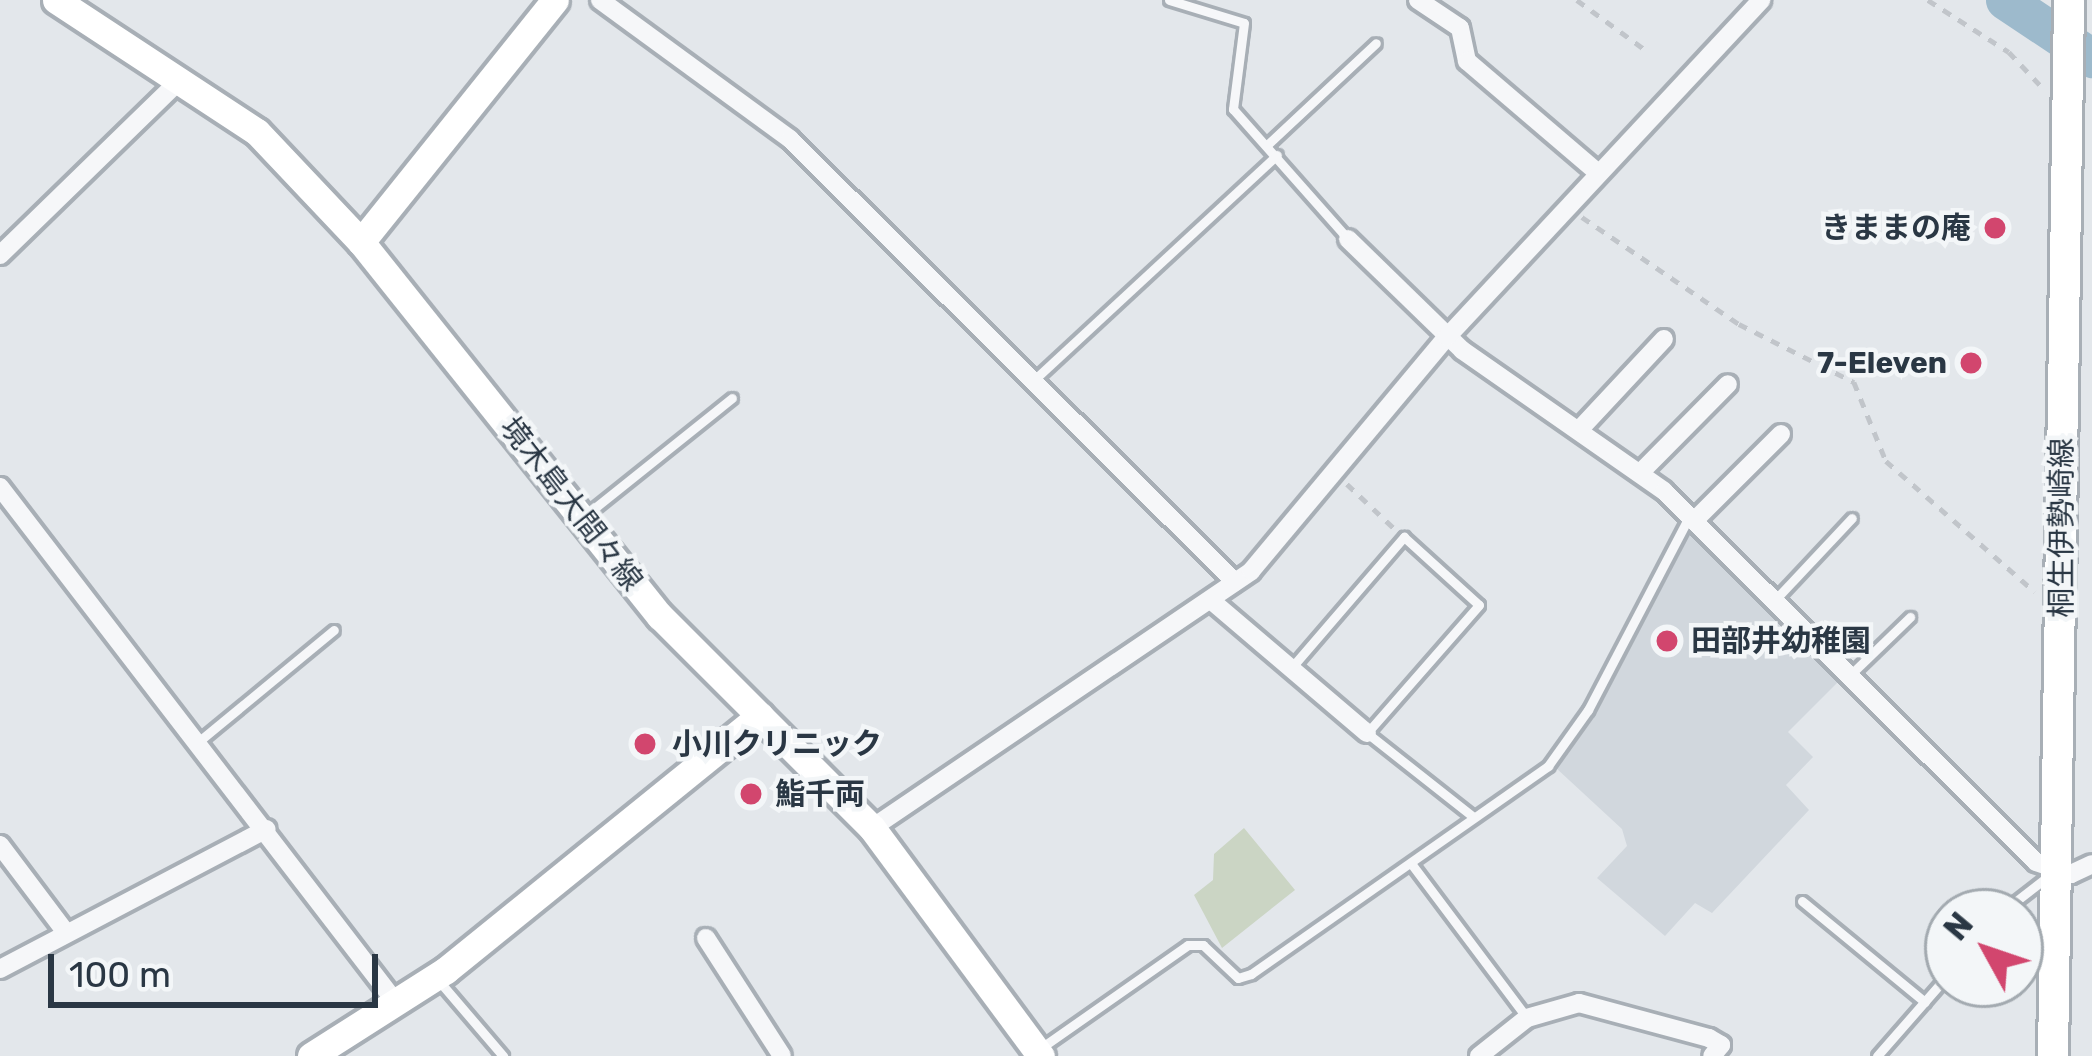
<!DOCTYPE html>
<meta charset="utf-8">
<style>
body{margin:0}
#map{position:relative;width:2092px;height:1056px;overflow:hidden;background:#e3e7eb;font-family:Rubik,"Noto Sans JP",sans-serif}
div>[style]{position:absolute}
.built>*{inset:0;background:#d1d7dd}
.green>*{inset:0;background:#cbd5c4}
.river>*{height:39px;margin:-19.5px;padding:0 19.5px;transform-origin:19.5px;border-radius:19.5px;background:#9dbacc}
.path>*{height:4.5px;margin-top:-2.25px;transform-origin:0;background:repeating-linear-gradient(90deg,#c1c5ca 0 9px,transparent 0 18px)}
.roads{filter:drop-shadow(3px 0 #a8afb6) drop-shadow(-3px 0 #a8afb6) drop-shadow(0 3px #a8afb6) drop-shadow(0 -3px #a8afb6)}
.lane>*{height:9px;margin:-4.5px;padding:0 4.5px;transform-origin:4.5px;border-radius:4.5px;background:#f6f7f9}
.street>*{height:18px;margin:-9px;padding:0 9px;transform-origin:9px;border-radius:9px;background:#f6f7f9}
.secondary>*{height:27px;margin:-13.5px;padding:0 13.5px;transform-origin:13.5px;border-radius:13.5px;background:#fff}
.primary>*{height:30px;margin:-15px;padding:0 15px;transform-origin:15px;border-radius:15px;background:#fff}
.dots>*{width:33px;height:33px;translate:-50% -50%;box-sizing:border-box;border:6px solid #f3f6f8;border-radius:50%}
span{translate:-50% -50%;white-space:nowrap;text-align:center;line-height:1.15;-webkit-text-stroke:9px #f3f6f8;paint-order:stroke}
.poi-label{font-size:30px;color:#2a3744;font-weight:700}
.right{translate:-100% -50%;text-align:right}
.left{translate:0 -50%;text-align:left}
.street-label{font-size:30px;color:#2a3744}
.north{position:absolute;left:1924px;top:888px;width:120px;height:120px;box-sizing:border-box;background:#f3f6f8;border:3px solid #a3aab0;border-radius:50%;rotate:310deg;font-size:33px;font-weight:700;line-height:48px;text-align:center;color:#2a3744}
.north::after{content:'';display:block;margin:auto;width:42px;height:54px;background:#d2466e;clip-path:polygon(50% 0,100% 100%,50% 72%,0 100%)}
.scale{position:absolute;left:48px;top:954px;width:330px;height:54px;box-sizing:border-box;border:6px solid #2a3744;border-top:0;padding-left:15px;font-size:36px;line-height:42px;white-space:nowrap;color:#2a3744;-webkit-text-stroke:9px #f3f6f8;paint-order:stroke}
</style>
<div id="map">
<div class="built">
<div style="clip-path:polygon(1687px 529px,1838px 682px,1788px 732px,1813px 757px,1786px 785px,1809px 810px,1712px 913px,1695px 903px,1665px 936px,1597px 878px,1627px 846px,1622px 829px,1556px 768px,1594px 713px)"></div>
</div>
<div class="green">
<div style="clip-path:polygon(1244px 828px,1295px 890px,1222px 948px,1194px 895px,1213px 880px,1214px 854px)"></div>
</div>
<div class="river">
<div style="left:2005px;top:0;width:105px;rotate:33.7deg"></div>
</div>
<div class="path">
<div style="left:1577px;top:0;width:87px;rotate:36.1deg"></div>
<div style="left:1928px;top:0;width:96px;rotate:32.7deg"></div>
<div style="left:2009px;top:52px;width:48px;rotate:46.7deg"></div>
<div style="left:1582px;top:217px;width:190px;rotate:34.3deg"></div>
<div style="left:1739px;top:324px;width:129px;rotate:26.8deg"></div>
<div style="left:1854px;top:382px;width:85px;rotate:67.9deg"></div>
<div style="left:1886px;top:461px;width:198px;rotate:41.3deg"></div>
<div style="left:1347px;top:484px;width:66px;rotate:43.2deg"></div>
</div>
<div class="roads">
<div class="lane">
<div style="left:1169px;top:0;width:78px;rotate:17deg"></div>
<div style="left:1244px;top:23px;width:87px;rotate:97.3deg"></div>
<div style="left:1233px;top:109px;width:174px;rotate:48.5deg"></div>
<div style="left:1267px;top:145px;width:149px;rotate:-43.1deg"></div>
<div style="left:1034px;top:380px;width:331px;rotate:-42.8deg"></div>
<div style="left:586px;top:515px;width:187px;rotate:-38.7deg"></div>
<div style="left:1773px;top:602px;width:115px;rotate:-46.8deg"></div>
<div style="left:1292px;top:667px;width:172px;rotate:-49.3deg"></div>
<div style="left:1404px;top:537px;width:101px;rotate:42.2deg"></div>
<div style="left:1479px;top:605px;width:170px;rotate:131.2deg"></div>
<div style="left:1367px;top:733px;width:134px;rotate:38.3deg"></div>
<div style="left:1849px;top:676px;width:85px;rotate:-44deg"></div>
<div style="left:198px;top:742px;width:176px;rotate:-39.5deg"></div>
<div style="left:1413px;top:866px;width:190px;rotate:53.1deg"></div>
<div style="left:1802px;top:901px;width:159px;rotate:39.4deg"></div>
<div style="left:2002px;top:912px;width:62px;rotate:-37.8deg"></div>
<div style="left:439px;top:981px;width:99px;rotate:49.5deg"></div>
<div style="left:1038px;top:1050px;width:183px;rotate:-35deg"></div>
<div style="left:1188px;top:945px;width:15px"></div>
<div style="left:1203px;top:945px;width:48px;rotate:43.3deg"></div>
<div style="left:1238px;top:978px;width:14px;rotate:-17deg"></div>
<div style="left:1251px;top:974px;width:363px;rotate:-35deg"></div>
<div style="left:1548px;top:766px;width:69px;rotate:-54.5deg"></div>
<div style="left:1588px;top:710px;width:218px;rotate:-62.4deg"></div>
<div style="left:1877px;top:1056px;width:108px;rotate:-48.8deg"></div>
</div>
<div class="street">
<div style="left:600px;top:0;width:235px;rotate:36.2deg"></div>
<div style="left:790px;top:139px;width:628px;rotate:44.87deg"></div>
<div style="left:1418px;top:0;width:50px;rotate:33.7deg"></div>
<div style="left:1460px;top:28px;width:34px;rotate:78deg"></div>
<div style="left:1467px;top:61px;width:171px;rotate:40.5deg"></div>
<div style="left:1348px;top:239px;width:159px;rotate:44.2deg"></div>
<div style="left:1462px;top:350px;width:246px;rotate:34.9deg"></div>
<div style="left:1664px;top:491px;width:525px;rotate:44.92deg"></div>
<div style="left:2036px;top:862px;width:37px;rotate:19deg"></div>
<div style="left:2071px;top:874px;width:23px;rotate:-25deg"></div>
<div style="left:0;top:255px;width:251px;rotate:-44.2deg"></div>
<div style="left:1580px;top:429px;width:123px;rotate:-47deg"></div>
<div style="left:1642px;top:471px;width:122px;rotate:-45.3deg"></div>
<div style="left:0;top:487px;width:652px;rotate:52.48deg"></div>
<div style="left:1694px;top:521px;width:123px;rotate:-45deg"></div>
<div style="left:1213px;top:602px;width:202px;rotate:40.4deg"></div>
<div style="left:872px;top:828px;width:458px;rotate:-34.1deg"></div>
<div style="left:1251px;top:571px;width:305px;rotate:-50.1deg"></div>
<div style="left:1447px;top:337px;width:461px;rotate:-47deg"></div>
<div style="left:0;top:845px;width:106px;rotate:53deg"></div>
<div style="left:706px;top:938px;width:140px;rotate:57.2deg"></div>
<div style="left:0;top:969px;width:301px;rotate:-27.7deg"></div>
<div style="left:1479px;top:1056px;width:61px;rotate:-38.4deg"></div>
<div style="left:1527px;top:1018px;width:54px;rotate:-16.1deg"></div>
<div style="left:1579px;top:1003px;width:135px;rotate:15.1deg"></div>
<div style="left:1709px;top:1038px;width:14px;rotate:30deg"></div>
<div style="left:1721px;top:1045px;width:14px;rotate:129deg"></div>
</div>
<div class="secondary">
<div style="left:56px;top:0;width:240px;rotate:33.3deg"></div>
<div style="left:257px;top:132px;width:151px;rotate:46.6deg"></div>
<div style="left:361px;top:242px;width:479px;rotate:51.4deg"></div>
<div style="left:660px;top:616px;width:300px;rotate:45deg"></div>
<div style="left:872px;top:828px;width:284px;rotate:53.5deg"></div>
<div style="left:361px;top:242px;width:310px;rotate:-51.3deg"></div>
<div style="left:311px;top:1056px;width:160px;rotate:-32.5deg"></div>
<div style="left:446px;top:970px;width:404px;rotate:-39deg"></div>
</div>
<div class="primary">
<div style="left:2053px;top:1056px;width:1056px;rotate:-89.13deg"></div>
</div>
</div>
<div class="dots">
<div style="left:1995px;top:228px;background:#d2466e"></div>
<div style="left:1971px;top:363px;background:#d2466e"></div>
<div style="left:1667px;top:641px;background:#d2466e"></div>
<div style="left:645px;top:744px;background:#d2466e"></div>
<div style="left:751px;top:794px;background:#d2466e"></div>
</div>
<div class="poi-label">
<span class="right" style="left:1971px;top:228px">きままの庵</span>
<span class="right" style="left:1947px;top:363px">7-Eleven</span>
<span class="left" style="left:1691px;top:641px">田部井幼稚園</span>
<span class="left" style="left:672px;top:744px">小川クリニック</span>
<span class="left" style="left:775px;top:794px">鮨千両</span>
</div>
<div class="street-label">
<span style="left:571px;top:504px;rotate:52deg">境木島大間々線</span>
<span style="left:2062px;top:528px;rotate:-90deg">桐生伊勢崎線</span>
</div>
<div class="north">N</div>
<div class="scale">100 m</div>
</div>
